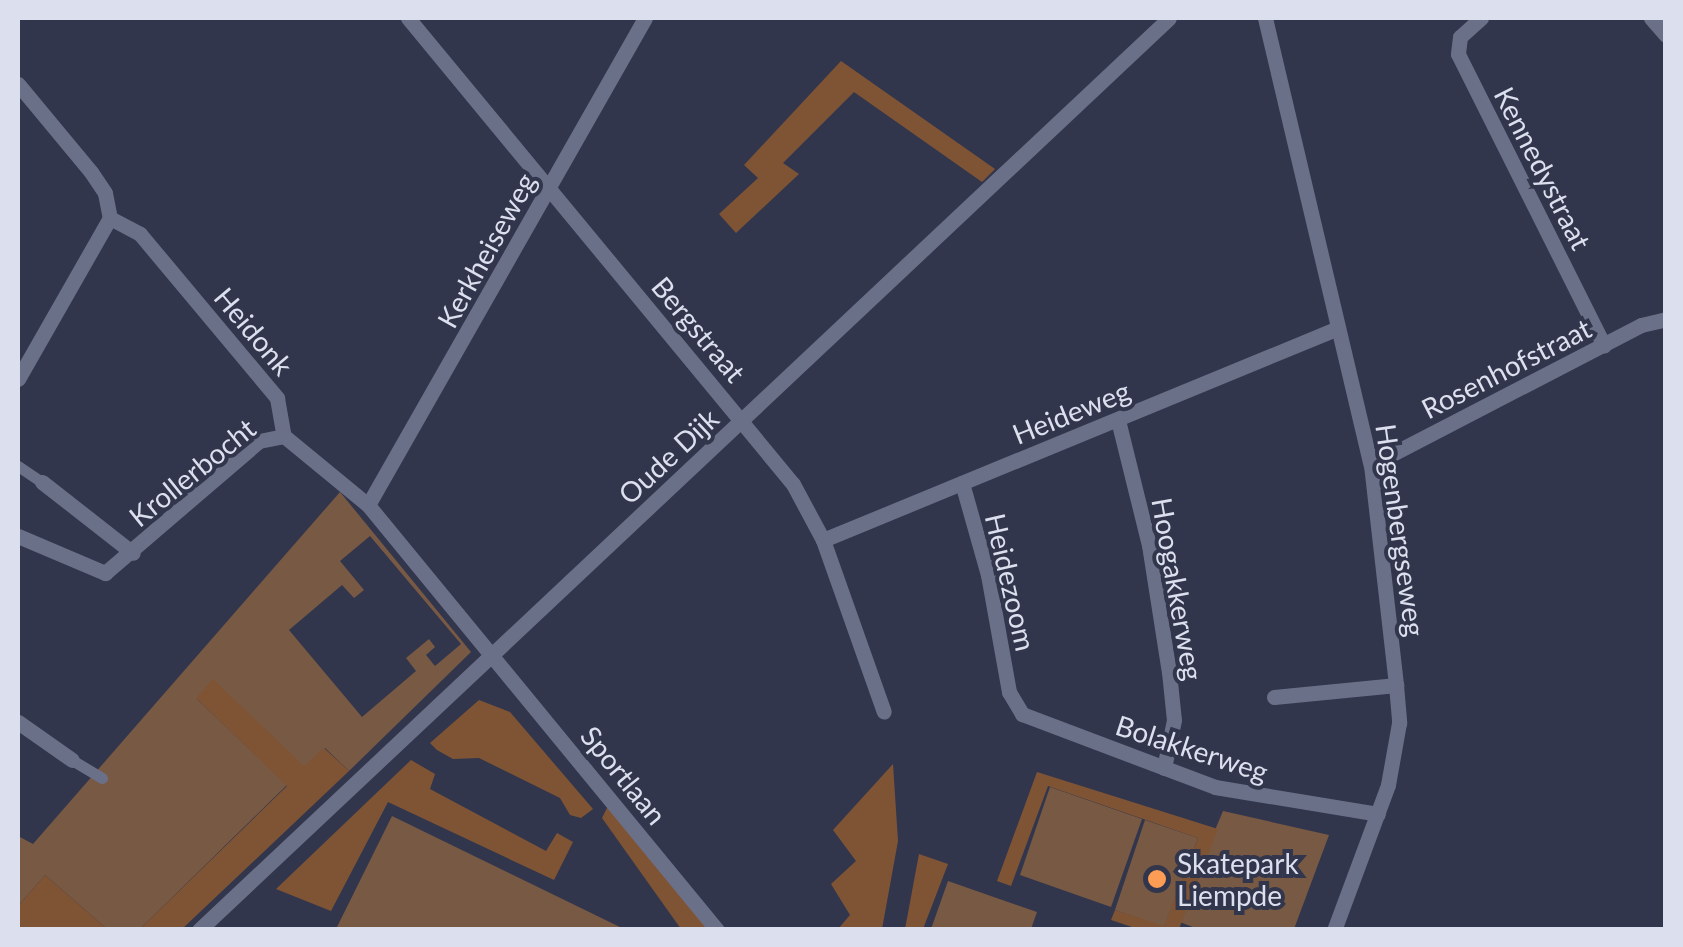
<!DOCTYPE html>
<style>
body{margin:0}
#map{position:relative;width:1683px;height:947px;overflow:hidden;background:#32364c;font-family:Lato,sans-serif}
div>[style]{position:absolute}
.green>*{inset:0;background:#785944}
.forest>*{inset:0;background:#7f5435}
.pedestrian>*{height:11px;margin:-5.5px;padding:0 5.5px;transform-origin:5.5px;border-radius:5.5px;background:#6b7089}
.minor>*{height:15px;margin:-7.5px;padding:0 7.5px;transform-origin:7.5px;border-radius:7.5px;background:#6b7089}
.dots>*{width:28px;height:28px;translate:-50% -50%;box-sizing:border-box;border:5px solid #32364c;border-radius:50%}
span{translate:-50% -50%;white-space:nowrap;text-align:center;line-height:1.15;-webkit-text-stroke:8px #32364c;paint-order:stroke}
.street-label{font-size:28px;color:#dcdfed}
.poi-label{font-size:28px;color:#dcdfed}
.left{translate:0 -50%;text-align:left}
.frame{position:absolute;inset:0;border:20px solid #dcdfed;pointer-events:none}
</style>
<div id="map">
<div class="green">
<div style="clip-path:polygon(evenodd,340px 492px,471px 652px,349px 771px,325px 748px,304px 767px,213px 680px,197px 699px,287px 785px,140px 929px,107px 929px,45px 875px,18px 906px,18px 836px,33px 844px,340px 492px,370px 536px,461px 644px,435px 666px,426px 655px,435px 647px,429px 639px,406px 658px,416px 671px,362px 717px,289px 630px,342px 585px,354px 598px,364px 590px,340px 561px,370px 536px)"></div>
<div style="clip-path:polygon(1050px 787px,1142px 819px,1111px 907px,1020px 875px)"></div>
<div style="clip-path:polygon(1223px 811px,1329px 835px,1294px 929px,1198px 929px,1177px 921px)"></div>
<div style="clip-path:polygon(392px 816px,624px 929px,336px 929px)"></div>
<div style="clip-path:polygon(1145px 820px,1198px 838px,1164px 927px,1115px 910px)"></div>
<div style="clip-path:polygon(948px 881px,1037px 912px,1031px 929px,931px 929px)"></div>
</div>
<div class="forest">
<div style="clip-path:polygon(841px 61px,995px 169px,982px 182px,854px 92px,783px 163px,799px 174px,736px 233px,719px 214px,758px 178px,744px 165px)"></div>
<div style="clip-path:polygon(213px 679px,304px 766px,324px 748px,349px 771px,182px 929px,140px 929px,287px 786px,196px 698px)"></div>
<div style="clip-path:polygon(479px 700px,510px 712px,593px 809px,581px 818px,570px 815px,560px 798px,479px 758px,453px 759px,437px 750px,430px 743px)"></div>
<div style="clip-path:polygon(411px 760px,435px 774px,430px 789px,546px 851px,557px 833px,573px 842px,554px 880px,388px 802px,331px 911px,276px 889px)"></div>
<div style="clip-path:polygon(893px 764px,898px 841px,882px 929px,838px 929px,850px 915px,831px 884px,856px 861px,833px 830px)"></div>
<div style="clip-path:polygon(1037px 772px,1218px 829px,1179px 929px,1138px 929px,1111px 920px,1115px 910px,1164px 926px,1198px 838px,1048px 786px,1011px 886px,997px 881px)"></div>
<div style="clip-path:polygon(610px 802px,710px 929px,681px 929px,602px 818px)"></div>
<div style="clip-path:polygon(919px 854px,948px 864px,923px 929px,905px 929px)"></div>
<div style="clip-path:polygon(45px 875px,107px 929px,18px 929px,18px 906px)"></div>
</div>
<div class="pedestrian">
<div style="left:18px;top:466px;width:29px;rotate:34deg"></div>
<div style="left:72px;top:760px;width:35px;rotate:31deg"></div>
</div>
<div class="minor">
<div style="left:408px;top:18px;width:604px;rotate:50.44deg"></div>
<div style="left:793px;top:484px;width:64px;rotate:61.8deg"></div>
<div style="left:823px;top:540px;width:182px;rotate:70.5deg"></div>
<div style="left:1265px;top:18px;width:459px;rotate:76.7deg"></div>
<div style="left:1371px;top:465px;width:221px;rotate:83.5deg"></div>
<div style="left:1396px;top:685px;width:38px;rotate:85deg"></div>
<div style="left:1399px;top:723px;width:63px;rotate:100.1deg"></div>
<div style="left:1388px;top:785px;width:155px;rotate:110.4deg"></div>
<div style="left:1481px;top:18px;width:28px;rotate:138deg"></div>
<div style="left:1460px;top:37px;width:17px;rotate:97deg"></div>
<div style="left:1458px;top:54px;width:326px;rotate:63.4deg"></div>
<div style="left:1651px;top:18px;width:23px;rotate:49deg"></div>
<div style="left:18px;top:84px;width:114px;rotate:50.3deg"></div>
<div style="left:91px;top:172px;width:25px;rotate:56deg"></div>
<div style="left:105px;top:193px;width:25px;rotate:79deg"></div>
<div style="left:110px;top:218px;width:34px;rotate:28deg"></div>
<div style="left:140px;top:234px;width:214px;rotate:50.1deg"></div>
<div style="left:277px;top:398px;width:39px;rotate:80deg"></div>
<div style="left:284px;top:436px;width:109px;rotate:39.4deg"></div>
<div style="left:368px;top:505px;width:550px;rotate:50.61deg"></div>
<div style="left:18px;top:379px;width:185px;rotate:-60.3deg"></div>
<div style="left:1118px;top:420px;width:129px;rotate:76.1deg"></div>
<div style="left:1149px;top:545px;width:129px;rotate:81.1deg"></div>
<div style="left:1169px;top:672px;width:48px;rotate:84.1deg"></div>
<div style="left:1174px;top:720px;width:49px;rotate:101.8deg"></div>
<div style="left:1371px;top:465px;width:304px;rotate:-27.4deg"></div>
<div style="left:1641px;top:325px;width:26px;rotate:-13deg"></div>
<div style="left:42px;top:482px;width:115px;rotate:38deg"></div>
<div style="left:962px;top:483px;width:96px;rotate:74.2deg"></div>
<div style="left:988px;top:575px;width:119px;rotate:79.8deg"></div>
<div style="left:1009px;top:692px;width:26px;rotate:59deg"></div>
<div style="left:1022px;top:714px;width:206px;rotate:20.7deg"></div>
<div style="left:1215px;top:787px;width:165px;rotate:9.4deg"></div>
<div style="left:368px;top:505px;width:560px;rotate:-60.37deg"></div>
<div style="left:18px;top:536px;width:95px;rotate:23deg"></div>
<div style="left:105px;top:573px;width:203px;rotate:-40.6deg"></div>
<div style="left:259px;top:441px;width:25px;rotate:-11deg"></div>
<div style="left:823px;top:540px;width:557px;rotate:-22.37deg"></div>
<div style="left:1274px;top:697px;width:123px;rotate:-5.6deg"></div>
<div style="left:18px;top:722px;width:66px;rotate:35.1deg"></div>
<div style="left:199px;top:930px;width:1331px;rotate:-43.23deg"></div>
</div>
<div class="dots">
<div style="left:1157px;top:879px;background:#fd9d55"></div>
</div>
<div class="street-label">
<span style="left:1543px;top:168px;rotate:63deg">Kennedystraat</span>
<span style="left:486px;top:250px;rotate:-61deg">Kerkheiseweg</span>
<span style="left:699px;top:329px;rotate:50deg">Bergstraat</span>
<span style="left:254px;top:331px;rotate:50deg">Heidonk</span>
<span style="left:1506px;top:368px;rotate:-27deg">Rosenhofstraat</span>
<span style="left:1071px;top:412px;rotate:-22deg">Heideweg</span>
<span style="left:668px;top:456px;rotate:-43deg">Oude Dijk</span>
<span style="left:192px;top:472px;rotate:-39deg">Krollerbocht</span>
<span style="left:1401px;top:530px;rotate:82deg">Hogenbergseweg</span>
<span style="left:1011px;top:582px;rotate:77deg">Heidezoom</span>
<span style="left:1178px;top:589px;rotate:80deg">Hoogakkerweg</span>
<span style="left:1192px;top:748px;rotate:18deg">Bolakkerweg</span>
<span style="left:624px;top:775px;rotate:51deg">Sportlaan</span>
</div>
<div class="poi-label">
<span class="left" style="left:1177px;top:879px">Skatepark<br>Liempde</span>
</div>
<div class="frame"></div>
</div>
